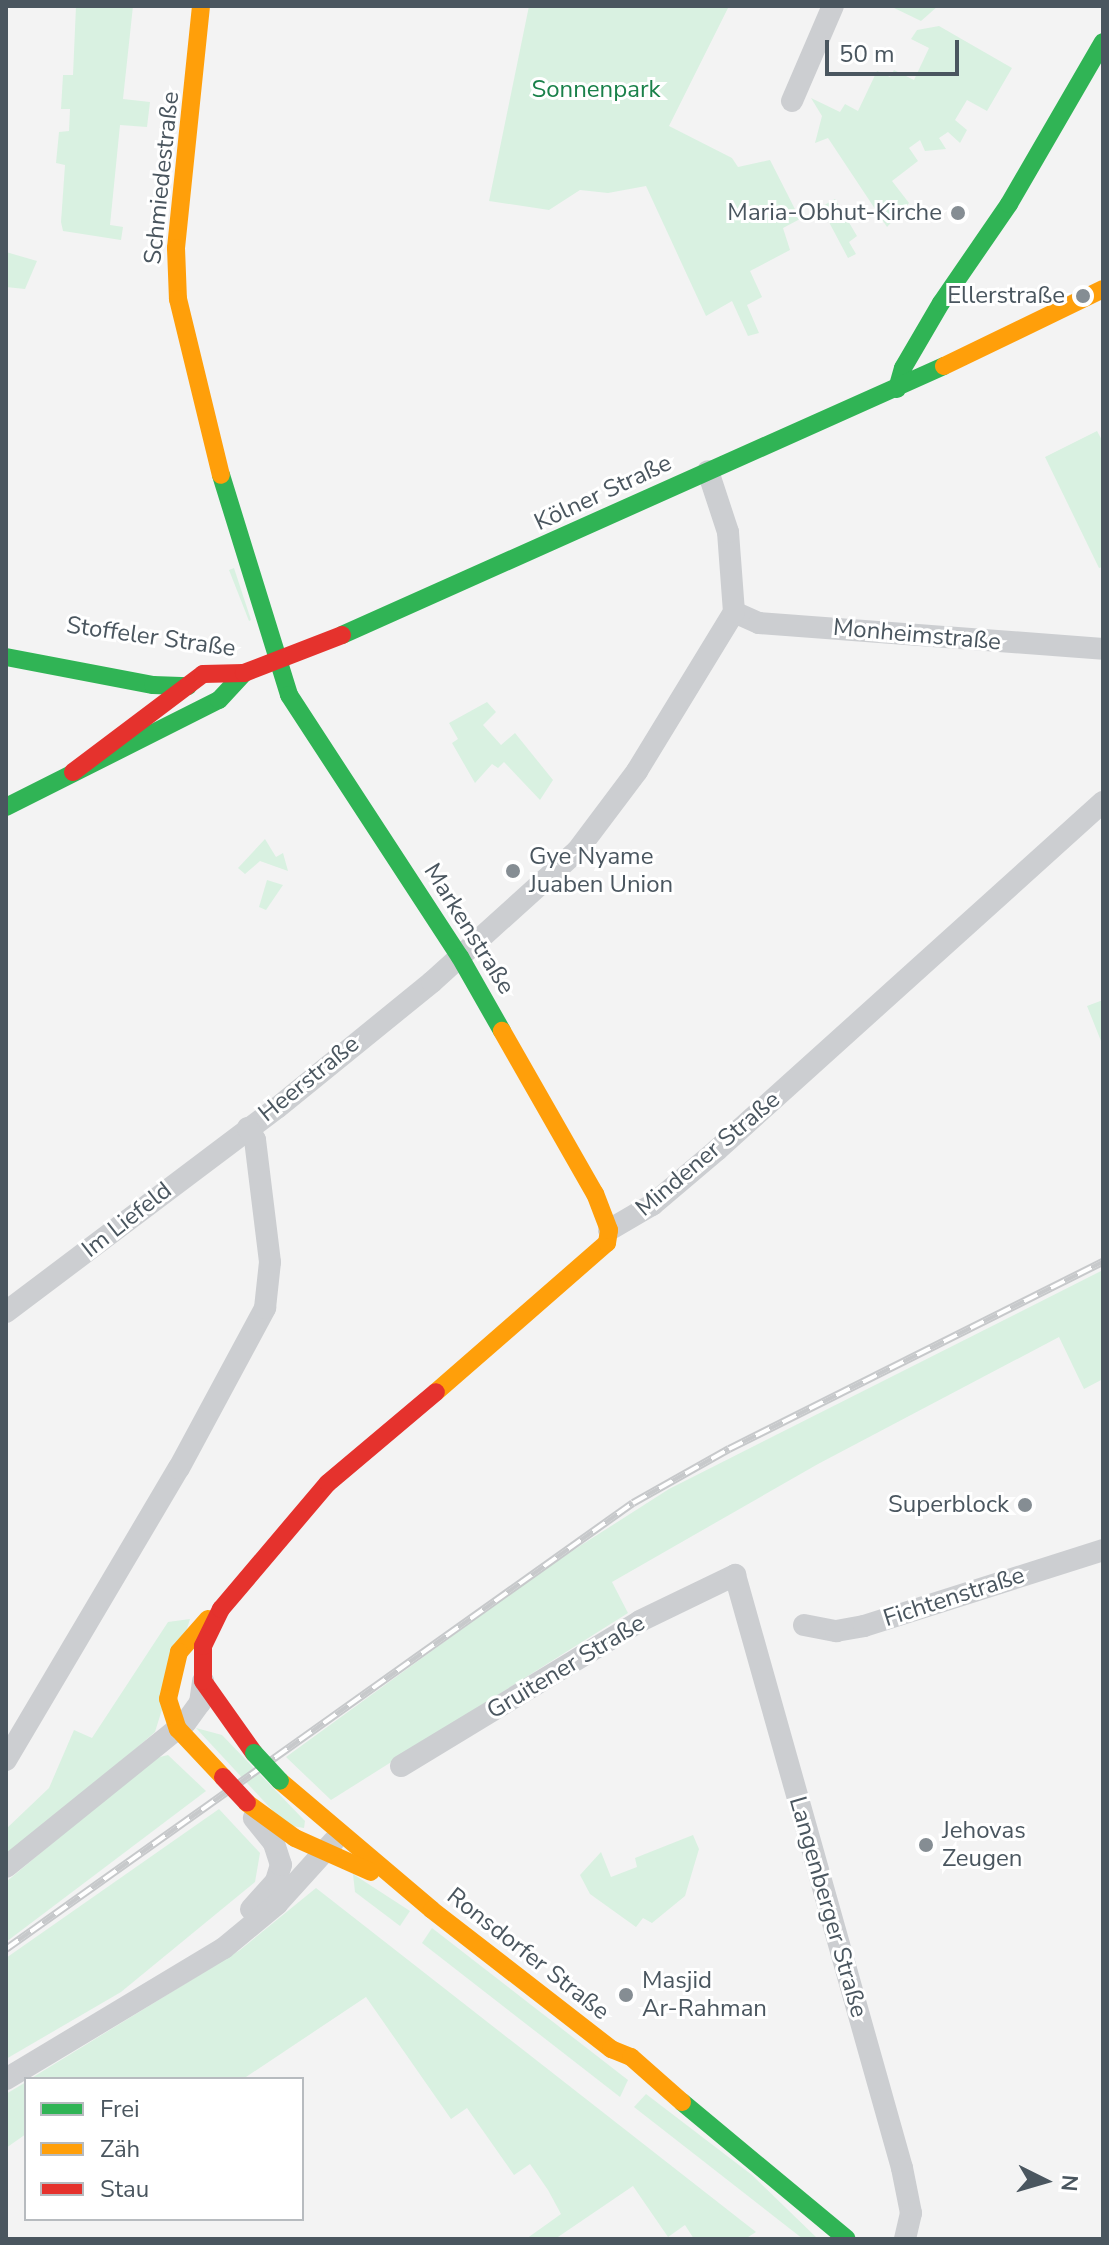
<!DOCTYPE html>
<meta charset="utf-8">
<style>
body{margin:0}
#map{position:relative;width:1109px;height:2245px;overflow:hidden;background:#f3f3f3;font-family:"Nunito Sans",sans-serif}
div>[style]{position:absolute}
.green>*{inset:0;background:#d9f1e1}
.street>*{height:22px;margin:-11px;padding:0 11px;transform-origin:11px;border-radius:11px;background:#ccced1}
.fast>*{height:18px;margin:-9px;padding:0 9px;transform-origin:9px;border-radius:9px;background:#30b455}
.slow>*{height:18px;margin:-9px;padding:0 9px;transform-origin:9px;border-radius:9px;background:#ff9f0a}
.jam>*{height:18px;margin:-9px;padding:0 9px;transform-origin:9px;border-radius:9px;background:#e5322d}
.rail>*{height:8px;margin-top:-4px;transform-origin:0;background:repeating-linear-gradient(90deg,#fff 0 15px,#c7c9cb 0 30px);box-sizing:border-box;border-block:2px solid #c7c9cb}
.fast-bridge>*{height:18px;margin:-9px;padding:0 9px;transform-origin:9px;border-radius:9px;background:#30b455}
.jam-bridge>*{height:18px;margin:-9px;padding:0 9px;transform-origin:9px;border-radius:9px;background:#e5322d}
.dots>*{width:22px;height:22px;translate:-50% -50%;box-sizing:border-box;border:4px solid #fff;border-radius:50%}
span{translate:-50% -50%;white-space:nowrap;text-align:center;line-height:1.15;-webkit-text-stroke:6px #fff;paint-order:stroke}
.park-label{font-size:24px;color:#1a814a}
.street-label{font-size:24px;color:#4a565f}
.poi-label{font-size:24px;color:#4a565f}
.right{translate:-100% -50%;text-align:right}
.left{translate:0 -50%;text-align:left}
.frame{position:absolute;inset:0;border:8px solid #4a565f;pointer-events:none}
.legend{position:absolute;left:24px;top:2077px;width:280px;height:144px;box-sizing:border-box;background:#fff;border:2px solid #b7bbbf;margin:0;padding:10px 14px;list-style:none;font-size:24px;color:#4a565f}
.legend li{display:flex;align-items:center;gap:16px;height:40px}
.legend b{width:40px;border:2px solid #b7bbbf}
.north{position:absolute;left:1005px;top:2141px;width:80px;height:80px;-webkit-text-stroke:6px #fff;paint-order:stroke;rotate:95deg;font-size:22px;font-weight:700;line-height:32px;text-align:center;color:#4a565f}
.north::after{content:'';display:block;margin:auto;width:28px;height:36px;background:#4a565f;clip-path:polygon(50% 0,100% 100%,50% 72%,0 100%)}
.scale{position:absolute;left:825px;top:40px;width:134px;height:36px;box-sizing:border-box;border:4px solid #4a565f;border-top:0;padding-left:10px;font-size:24px;line-height:28px;white-space:nowrap;color:#4a565f;-webkit-text-stroke:6px #fff;paint-order:stroke}
</style>
<div id="map">
<div class="green">
<div style="clip-path:polygon(76px 6px,133px 6px,123px 99px,150px 102px,147px 127px,120px 125px,110px 225px,123px 227px,121px 240px,63px 231px,61px 222px,65px 165px,56px 163px,59px 132px,69px 131px,70px 109px,61px 109px,63px 75px,73px 75px)"></div>
<div style="clip-path:polygon(529px 6px,729px 6px,669px 126px,732px 158px,738px 167px,770px 160px,800px 219px,783px 228px,790px 250px,750px 271px,762px 297px,747px 305px,759px 333px,748px 336px,732px 301px,706px 316px,646px 186px,608px 193px,580px 190px,549px 210px,489px 201px)"></div>
<div style="clip-path:polygon(890px 6px,938px 6px,921px 21px)"></div>
<div style="clip-path:polygon(939px 26px,1012px 68px,987px 111px,967px 100px,955px 120px,967px 130px,960px 143px,948px 132px,939px 138px,946px 149px,925px 151px,920px 140px,909px 148px,918px 161px,892px 181px,909px 203px,887px 227px,828px 138px,815px 143px,822px 116px,811px 98px,840px 112px,845px 104px,858px 111px,877px 71px,890px 77px,894px 70px,914px 80px,929px 48px,911px 39px,917px 30px)"></div>
<div style="clip-path:polygon(835px 199px,857px 236px,849px 242px,856px 254px,848px 258px,821px 207px)"></div>
<div style="clip-path:polygon(6px 252px,37px 261px,25px 289px,6px 287px)"></div>
<div style="clip-path:polygon(1097px 431px,1103px 442px,1103px 567px,1099px 568px,1045px 457px)"></div>
<div style="clip-path:polygon(234px 568px,251px 620px,249px 621px,229px 570px)"></div>
<div style="clip-path:polygon(487px 702px,496px 712px,483px 725px,501px 745px,515px 733px,553px 780px,540px 800px,504px 762px,498px 768px,492px 764px,475px 783px,452px 743px,458px 739px,449px 723px)"></div>
<div style="clip-path:polygon(265px 839px,276px 857px,283px 853px,288px 871px,260px 861px,245px 874px,238px 868px)"></div>
<div style="clip-path:polygon(267px 880px,283px 885px,266px 910px,259px 907px)"></div>
<div style="clip-path:polygon(1103px 1000px,1103px 1046px,1087px 1006px)"></div>
<div style="clip-path:polygon(1103px 1270px,1103px 1379px,1084px 1389px,1059px 1337px,818px 1464px,612px 1582px,628px 1613px,331px 1800px,286px 1757px,547px 1567px,669px 1489px)"></div>
<div style="clip-path:polygon(190px 1619px,155px 1732px,6px 1861px,6px 1829px,49px 1788px,74px 1730px,92px 1738px,168px 1622px)"></div>
<div style="clip-path:polygon(196px 1728px,222px 1735px,305px 1821px,304px 1828px,286px 1825px)"></div>
<div style="clip-path:polygon(168px 1755px,206px 1791px,6px 1942px,6px 1882px,152px 1759px)"></div>
<div style="clip-path:polygon(219px 1809px,260px 1853px,255px 1882px,121px 1992px,6px 2059px,6px 1958px)"></div>
<div style="clip-path:polygon(693px 1835px,699px 1849px,685px 1896px,652px 1923px,643px 1918px,636px 1927px,590px 1894px,580px 1875px,601px 1852px,611px 1877px,637px 1867px,635px 1858px)"></div>
<div style="clip-path:polygon(353px 1874px,410px 1911px,400px 1926px,355px 1892px)"></div>
<div style="clip-path:polygon(316px 1888px,756px 2232px,745px 2239px,694px 2239px,685px 2225px,668px 2237px,633px 2186px,555px 2239px,526px 2239px,561px 2214px,548px 2190px,530px 2164px,514px 2175px,467px 2108px,451px 2119px,366px 1997px,243px 2079px,30px 2079px,240px 1950px)"></div>
<div style="clip-path:polygon(432px 1928px,628px 2080px,620px 2097px,422px 1943px)"></div>
<div style="clip-path:polygon(26px 2082px,26px 2134px,6px 2148px,6px 2094px)"></div>
<div style="clip-path:polygon(646px 2094px,752px 2175px,818px 2239px,803px 2239px,634px 2107px)"></div>
</div>
<div class="street">
<div style="left:792px;top:101px;width:103px;rotate:-66.7deg"></div>
<div style="left:734px;top:612px;width:27px;rotate:24deg"></div>
<div style="left:759px;top:623px;width:345px;rotate:4.3deg"></div>
<div style="left:609px;top:1230px;width:50px;rotate:-30.2deg"></div>
<div style="left:652px;top:1205px;width:85px;rotate:-40.2deg"></div>
<div style="left:717px;top:1150px;width:520px;rotate:-42.04deg"></div>
<div style="left:6px;top:1312px;width:339px;rotate:-37deg"></div>
<div style="left:277px;top:1108px;width:200px;rotate:-39.1deg"></div>
<div style="left:432px;top:982px;width:195px;rotate:-42.1deg"></div>
<div style="left:577px;top:851px;width:100px;rotate:-53.1deg"></div>
<div style="left:637px;top:771px;width:186px;rotate:-58.6deg"></div>
<div style="left:734px;top:612px;width:80px;rotate:-94.3deg"></div>
<div style="left:728px;top:532px;width:64px;rotate:-108.2deg"></div>
<div style="left:804px;top:1625px;width:33px;rotate:11deg"></div>
<div style="left:836px;top:1631px;width:28px;rotate:-10deg"></div>
<div style="left:864px;top:1626px;width:251px;rotate:-17.6deg"></div>
<div style="left:6px;top:1760px;width:339px;rotate:-59.4deg"></div>
<div style="left:179px;top:1468px;width:182px;rotate:-61.7deg"></div>
<div style="left:265px;top:1308px;width:46px;rotate:-83.8deg"></div>
<div style="left:270px;top:1262px;width:123px;rotate:-97deg"></div>
<div style="left:255px;top:1140px;width:14px;rotate:-120deg"></div>
<div style="left:401px;top:1766px;width:280px;rotate:-31.2deg"></div>
<div style="left:640px;top:1621px;width:106px;rotate:-25.8deg"></div>
<div style="left:735px;top:1575px;width:616px;rotate:74.27deg"></div>
<div style="left:902px;top:2168px;width:46px;rotate:78.7deg"></div>
<div style="left:911px;top:2213px;width:27px;rotate:103deg"></div>
<div style="left:6px;top:1867px;width:231px;rotate:-38.9deg"></div>
<div style="left:186px;top:1722px;width:24px;rotate:-54deg"></div>
<div style="left:200px;top:1703px;width:22px;rotate:-82deg"></div>
<div style="left:251px;top:1909px;width:38px;rotate:-48deg"></div>
<div style="left:276px;top:1881px;width:17px;rotate:-73deg"></div>
<div style="left:281px;top:1865px;width:23px;rotate:-108deg"></div>
<div style="left:274px;top:1843px;width:32px;rotate:-129deg"></div>
<div style="left:6px;top:2079px;width:254px;rotate:-31deg"></div>
<div style="left:224px;top:1948px;width:69px;rotate:-39.7deg"></div>
<div style="left:277px;top:1904px;width:84px;rotate:-47.9deg"></div>
</div>
<div class="fast">
<div style="left:897px;top:389px;width:22px;rotate:-74deg"></div>
<div style="left:903px;top:368px;width:75px;rotate:-59.7deg"></div>
<div style="left:941px;top:303px;width:120px;rotate:-55.5deg"></div>
<div style="left:1009px;top:204px;width:187px;rotate:-59.9deg"></div>
<div style="left:221px;top:475px;width:230px;rotate:72.8deg"></div>
<div style="left:289px;top:695px;width:313px;rotate:56.9deg"></div>
<div style="left:460px;top:957px;width:85px;rotate:60.4deg"></div>
<div style="left:342px;top:635px;width:659px;rotate:-24.08deg"></div>
<div style="left:6px;top:657px;width:150px;rotate:10.8deg"></div>
<div style="left:153px;top:685px;width:35px;rotate:2deg"></div>
<div style="left:6px;top:807px;width:238px;rotate:-26.7deg"></div>
<div style="left:219px;top:700px;width:37px;rotate:-47deg"></div>
<div style="left:682px;top:2102px;width:214px;rotate:39.7deg"></div>
</div>
<div class="slow">
<div style="left:201px;top:6px;width:243px;rotate:95.9deg"></div>
<div style="left:176px;top:248px;width:51px;rotate:87.8deg"></div>
<div style="left:178px;top:299px;width:181px;rotate:76.3deg"></div>
<div style="left:944px;top:366px;width:177px;rotate:-25.8deg"></div>
<div style="left:436px;top:1392px;width:227px;rotate:-41.1deg"></div>
<div style="left:607px;top:1243px;width:13px;rotate:-81deg"></div>
<div style="left:609px;top:1230px;width:39px;rotate:-111deg"></div>
<div style="left:595px;top:1194px;width:188px;rotate:-119.7deg"></div>
<div style="left:208px;top:1619px;width:44px;rotate:131.3deg"></div>
<div style="left:179px;top:1652px;width:48px;rotate:103.2deg"></div>
<div style="left:168px;top:1699px;width:32px;rotate:72deg"></div>
<div style="left:178px;top:1729px;width:66px;rotate:46.8deg"></div>
<div style="left:280px;top:1781px;width:199px;rotate:40.3deg"></div>
<div style="left:432px;top:1910px;width:227px;rotate:37.8deg"></div>
<div style="left:611px;top:2049px;width:22px;rotate:22deg"></div>
<div style="left:631px;top:2057px;width:68px;rotate:41.4deg"></div>
<div style="left:247px;top:1803px;width:59px;rotate:36.1deg"></div>
<div style="left:295px;top:1838px;width:83px;rotate:24.1deg"></div>
</div>
<div class="jam">
<div style="left:73px;top:772px;width:163px;rotate:-37deg"></div>
<div style="left:203px;top:674px;width:41px;rotate:-1.4deg"></div>
<div style="left:244px;top:673px;width:105px;rotate:-21.2deg"></div>
<div style="left:254px;top:1753px;width:88px;rotate:-125.3deg"></div>
<div style="left:203px;top:1681px;width:35px;rotate:-90deg"></div>
<div style="left:203px;top:1646px;width:41px;rotate:-64.1deg"></div>
<div style="left:221px;top:1609px;width:165px;rotate:-49.7deg"></div>
<div style="left:328px;top:1483px;width:141px;rotate:-40.1deg"></div>
</div>
<div class="rail">
<div style="left:6px;top:1949px;width:769px;rotate:-35.43deg"></div>
<div style="left:633px;top:1503px;width:110px;rotate:-29.4deg"></div>
<div style="left:729px;top:1449px;width:418px;rotate:-26.6deg"></div>
</div>
<div class="fast-bridge">
<div style="left:254px;top:1753px;width:38px;rotate:47deg"></div>
</div>
<div class="jam-bridge">
<div style="left:223px;top:1777px;width:35px;rotate:47deg"></div>
</div>
<div class="dots">
<div style="left:958px;top:213px;background:#858d93"></div>
<div style="left:1083px;top:296px;background:#858d93"></div>
<div style="left:513px;top:871px;background:#858d93"></div>
<div style="left:1025px;top:1505px;background:#858d93"></div>
<div style="left:926px;top:1845px;background:#858d93"></div>
<div style="left:626px;top:1995px;background:#858d93"></div>
</div>
<div class="park-label">
<span style="left:596px;top:90px">Sonnenpark</span>
</div>
<div class="street-label">
<span style="left:162px;top:178px;rotate:-84deg">Schmiedestraße</span>
<span style="left:603px;top:493px;rotate:-25deg">Kölner Straße</span>
<span style="left:917px;top:635px;rotate:5deg">Monheimstraße</span>
<span style="left:151px;top:637px;rotate:8deg">Stoffeler Straße</span>
<span style="left:469px;top:929px;rotate:58deg">Markenstraße</span>
<span style="left:309px;top:1079px;rotate:-39deg">Heerstraße</span>
<span style="left:708px;top:1154px;rotate:-40deg">Mindener Straße</span>
<span style="left:127px;top:1220px;rotate:-38deg">Im Liefeld</span>
<span style="left:954px;top:1597px;rotate:-18deg">Fichtenstraße</span>
<span style="left:566px;top:1667px;rotate:-31deg">Gruitener Straße</span>
<span style="left:828px;top:1907px;rotate:74deg">Langenberger Straße</span>
<span style="left:528px;top:1954px;rotate:38deg">Ronsdorfer Straße</span>
</div>
<div class="poi-label">
<span class="right" style="left:942px;top:213px">Maria-Obhut-Kirche</span>
<span class="right" style="left:1065px;top:296px">Ellerstraße</span>
<span class="left" style="left:529px;top:871px">Gye Nyame<br>Juaben Union</span>
<span class="right" style="left:1009px;top:1505px">Superblock</span>
<span class="left" style="left:942px;top:1845px">Jehovas<br>Zeugen</span>
<span class="left" style="left:642px;top:1995px">Masjid<br>Ar-Rahman</span>
</div>
<div class="frame"></div>
<ul class="legend">
<li><b style="height:10px;background:#30b455"></b>Frei</li>
<li><b style="height:10px;background:#ff9f0a"></b>Zäh</li>
<li><b style="height:10px;background:#e5322d"></b>Stau</li>
</ul>
<div class="north">N</div>
<div class="scale">50 m</div>
</div>
